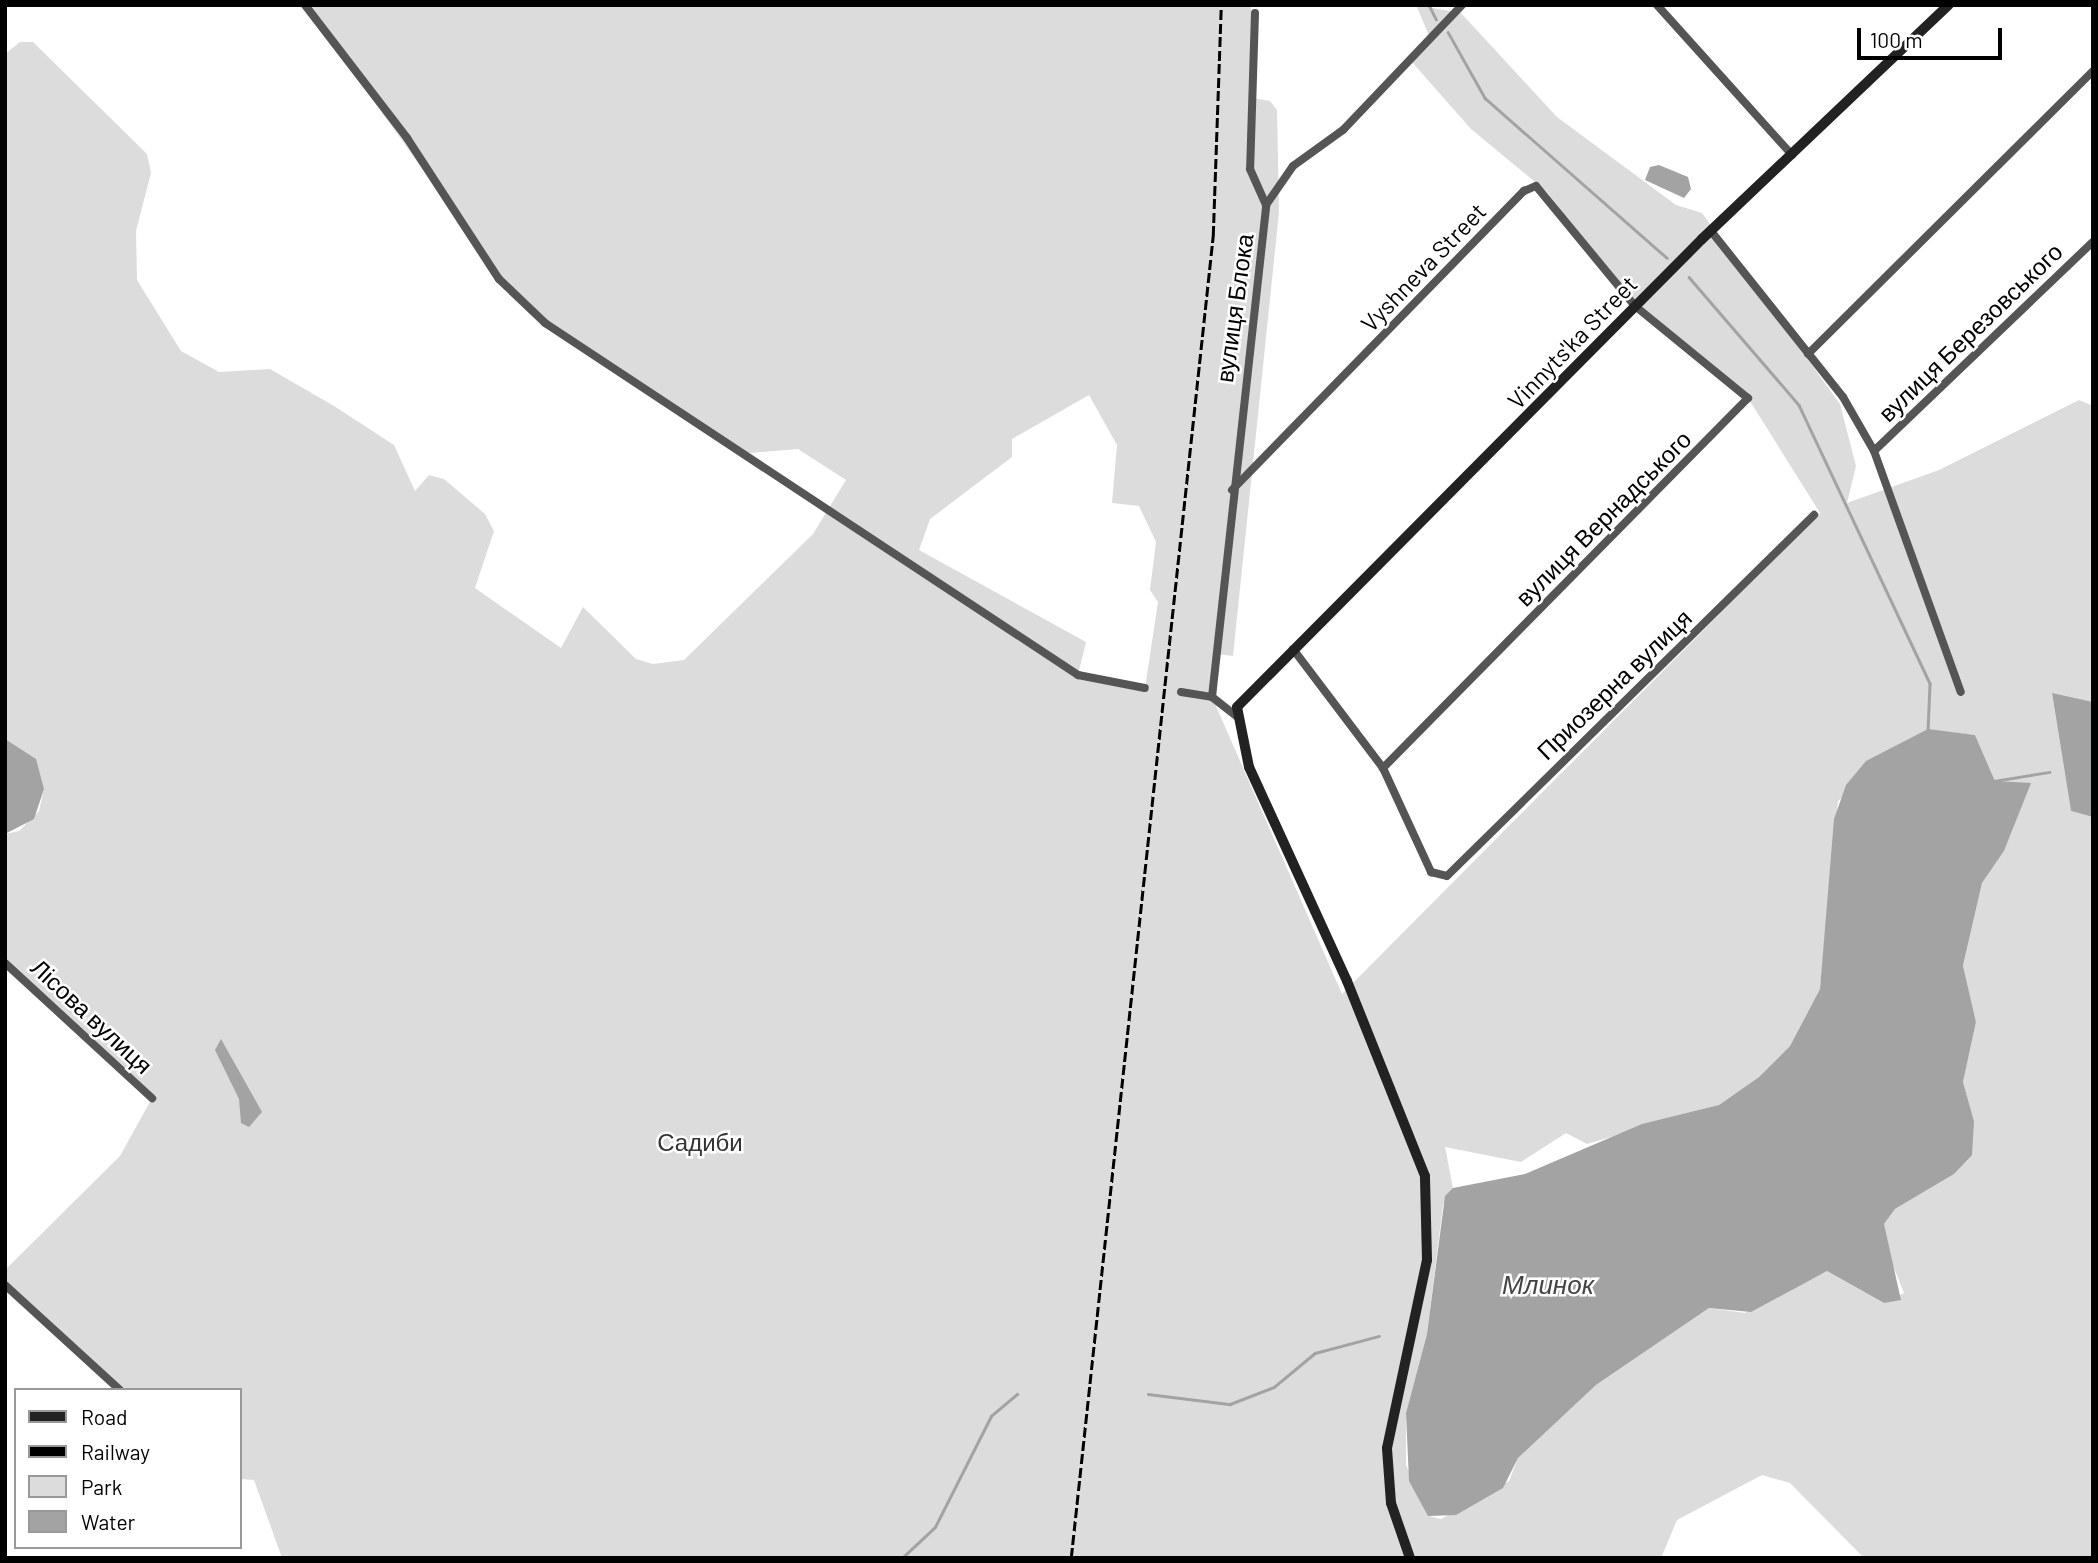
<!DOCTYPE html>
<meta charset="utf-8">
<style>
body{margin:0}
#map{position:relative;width:2098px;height:1563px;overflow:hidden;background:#fff;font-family:Barlow,sans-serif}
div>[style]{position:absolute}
.green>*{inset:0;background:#dcdcdc}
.water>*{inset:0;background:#a3a3a3}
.stream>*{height:2.5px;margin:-1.25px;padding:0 1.25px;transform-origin:1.25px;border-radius:1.25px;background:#a3a3a3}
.street>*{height:8px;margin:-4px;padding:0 4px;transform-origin:4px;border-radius:4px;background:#555}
.secondary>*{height:10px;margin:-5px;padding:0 5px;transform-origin:5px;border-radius:5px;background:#222}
.rail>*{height:2.5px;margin-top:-1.25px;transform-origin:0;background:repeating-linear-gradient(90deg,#000 0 10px,transparent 0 13.5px)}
span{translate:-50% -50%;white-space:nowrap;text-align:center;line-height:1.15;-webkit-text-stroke:5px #fff;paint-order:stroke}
.street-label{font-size:24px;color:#000}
.park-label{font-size:24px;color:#333}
.water-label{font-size:26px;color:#444;font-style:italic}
.frame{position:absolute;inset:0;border:7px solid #000;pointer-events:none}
.legend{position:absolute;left:14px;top:1388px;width:228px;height:161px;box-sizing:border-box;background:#fff;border:2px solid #999;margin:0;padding:9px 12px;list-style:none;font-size:21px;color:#000}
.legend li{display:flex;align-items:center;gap:14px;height:35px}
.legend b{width:35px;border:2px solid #999}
.scale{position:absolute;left:1857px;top:28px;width:145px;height:32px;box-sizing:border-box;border:4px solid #000;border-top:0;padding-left:9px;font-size:21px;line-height:24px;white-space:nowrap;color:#000;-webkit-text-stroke:5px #fff;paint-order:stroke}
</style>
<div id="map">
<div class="green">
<div style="clip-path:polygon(evenodd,305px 5px,1251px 5px,1253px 98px,1270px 101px,1277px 110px,1279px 212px,1233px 656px,1216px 654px,1212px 697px,1342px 994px,1820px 513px,1748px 398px,1635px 306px,1546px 191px,1471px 129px,1411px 61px,1430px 38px,1416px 5px,1461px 13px,1557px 117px,1676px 205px,1702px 213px,1840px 404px,1856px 466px,1847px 503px,1939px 470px,2079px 400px,2093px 406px,2093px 702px,2052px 694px,2071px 811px,2093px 817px,2093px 1558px,1864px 1558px,1790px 1483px,1762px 1475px,1677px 1520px,1661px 1558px,282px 1558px,254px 1480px,240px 1479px,240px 1390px,120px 1390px,5px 1285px,5px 1270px,120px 1156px,152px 1098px,5px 963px,5px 834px,19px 831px,39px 811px,44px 789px,5px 739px,5px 54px,20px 42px,33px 42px,147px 154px,151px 173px,136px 231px,137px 280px,181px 351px,219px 372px,270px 369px,334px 406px,394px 445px,415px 491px,429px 475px,444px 479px,485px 514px,494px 531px,475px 588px,561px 648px,583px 607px,636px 659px,653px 664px,684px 660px,813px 534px,846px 480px,798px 449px,737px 454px,572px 344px,509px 290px,305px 5px,1089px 395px,1117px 445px,1112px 503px,1139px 506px,1156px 542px,1150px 590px,1158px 602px,1145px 688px,1078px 675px,1086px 642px,919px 550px,930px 519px,1012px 457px,1012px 439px,1089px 395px,305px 5px,1928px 730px,1975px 735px,1995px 781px,2030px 784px,2004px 851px,1982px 883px,1963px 967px,1976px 1022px,1963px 1082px,1974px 1121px,1954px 1174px,1895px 1209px,1884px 1224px,1884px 1243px,1904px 1293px,1884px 1303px,1827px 1271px,1745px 1313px,1709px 1308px,1596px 1385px,1518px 1458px,1509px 1481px,1441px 1519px,1429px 1516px,1406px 1465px,1406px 1413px,1427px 1334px,1443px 1205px,1453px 1188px,1445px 1147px,1521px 1162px,1566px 1133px,1587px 1144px,1719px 1105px,1759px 1077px,1790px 1046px,1820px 989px,1838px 801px,1928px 730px)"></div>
</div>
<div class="water">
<div style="clip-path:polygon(1659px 165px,1688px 177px,1691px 189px,1684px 198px,1645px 180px,1650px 167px)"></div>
<div style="clip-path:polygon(2052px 693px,2093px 702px,2093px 817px,2071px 811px)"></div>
<div style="clip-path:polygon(1928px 729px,1975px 735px,1995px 781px,2031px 783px,2004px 851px,1982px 883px,1963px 966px,1976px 1022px,1963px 1082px,1974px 1121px,1972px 1155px,1954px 1174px,1895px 1209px,1884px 1224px,1901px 1300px,1884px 1303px,1827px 1271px,1751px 1312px,1709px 1308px,1596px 1385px,1518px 1458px,1503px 1488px,1456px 1515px,1428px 1516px,1409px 1481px,1406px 1413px,1427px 1334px,1445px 1196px,1453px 1188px,1525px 1174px,1642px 1124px,1719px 1105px,1759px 1077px,1790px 1046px,1820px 989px,1834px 819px,1846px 785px,1866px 761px)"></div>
<div style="clip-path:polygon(5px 739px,36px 759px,44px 789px,34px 819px,5px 834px)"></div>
<div style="clip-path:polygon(221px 1039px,262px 1112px,249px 1127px,241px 1123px,239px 1099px,215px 1050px)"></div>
</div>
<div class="stream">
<div style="left:1429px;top:5px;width:16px;rotate:63deg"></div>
<div style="left:1448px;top:32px;width:76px;rotate:60.7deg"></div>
<div style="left:1485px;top:98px;width:242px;rotate:41.3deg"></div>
<div style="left:1689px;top:277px;width:169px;rotate:49.3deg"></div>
<div style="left:1799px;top:405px;width:308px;rotate:64.8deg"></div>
<div style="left:1930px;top:684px;width:47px;rotate:92.4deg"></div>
<div style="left:1994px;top:781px;width:56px;rotate:-9.3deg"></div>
<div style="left:1148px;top:1394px;width:83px;rotate:7deg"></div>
<div style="left:1230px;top:1404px;width:47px;rotate:-21.1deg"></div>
<div style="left:1274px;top:1387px;width:53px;rotate:-39.7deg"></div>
<div style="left:1315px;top:1353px;width:66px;rotate:-14.9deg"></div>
<div style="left:902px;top:1558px;width:45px;rotate:-43.2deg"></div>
<div style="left:935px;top:1527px;width:124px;rotate:-63.2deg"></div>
<div style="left:991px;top:1416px;width:34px;rotate:-40deg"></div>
</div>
<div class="street">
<div style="left:305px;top:5px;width:168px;rotate:52.5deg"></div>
<div style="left:407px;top:138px;width:168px;rotate:56.9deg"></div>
<div style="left:499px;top:279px;width:64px;rotate:43.7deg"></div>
<div style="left:545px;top:323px;width:639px;rotate:33.44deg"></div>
<div style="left:1078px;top:675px;width:68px;rotate:11deg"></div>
<div style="left:1657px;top:5px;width:202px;rotate:48deg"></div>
<div style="left:1255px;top:13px;width:156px;rotate:91.8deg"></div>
<div style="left:1250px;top:169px;width:39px;rotate:66deg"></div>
<div style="left:1711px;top:231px;width:212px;rotate:51.5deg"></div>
<div style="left:1843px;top:397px;width:62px;rotate:60.1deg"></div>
<div style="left:1874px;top:451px;width:256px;rotate:70.2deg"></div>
<div style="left:1808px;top:354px;width:402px;rotate:-44.8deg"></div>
<div style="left:1874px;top:451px;width:303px;rotate:-43.7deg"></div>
<div style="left:1232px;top:490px;width:418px;rotate:-45.7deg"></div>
<div style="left:1524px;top:191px;width:13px;rotate:-23deg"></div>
<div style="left:1536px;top:186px;width:156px;rotate:50.5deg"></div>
<div style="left:1635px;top:306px;width:146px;rotate:39.2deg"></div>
<div style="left:1748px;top:398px;width:520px;rotate:134.61deg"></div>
<div style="left:1293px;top:649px;width:149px;rotate:52.9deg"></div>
<div style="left:1383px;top:768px;width:115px;rotate:65.2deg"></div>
<div style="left:1431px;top:872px;width:16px;rotate:14deg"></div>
<div style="left:1447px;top:876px;width:515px;rotate:-44.53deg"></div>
<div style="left:1181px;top:692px;width:31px;rotate:9deg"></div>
<div style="left:1212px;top:697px;width:31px;rotate:38deg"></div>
<div style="left:1212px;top:697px;width:495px;rotate:-83.7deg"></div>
<div style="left:1266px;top:205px;width:47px;rotate:-55.3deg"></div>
<div style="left:1293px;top:166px;width:62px;rotate:-35.8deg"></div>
<div style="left:1343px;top:130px;width:173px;rotate:-46.4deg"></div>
<div style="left:5px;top:963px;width:200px;rotate:42.6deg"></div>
<div style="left:5px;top:1285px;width:156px;rotate:42.4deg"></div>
</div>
<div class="secondary">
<div style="left:1410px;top:1558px;width:58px;rotate:-109.1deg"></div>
<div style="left:1391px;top:1503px;width:55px;rotate:-94.2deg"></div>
<div style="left:1387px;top:1448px;width:192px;rotate:-78deg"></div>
<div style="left:1427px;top:1260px;width:84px;rotate:-91.4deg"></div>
<div style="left:1425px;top:1176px;width:210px;rotate:-111.8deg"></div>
<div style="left:1347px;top:981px;width:235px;rotate:-114.6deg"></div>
<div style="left:1249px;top:767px;width:61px;rotate:-101.3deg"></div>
<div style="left:1237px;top:707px;width:660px;rotate:-45.18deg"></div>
<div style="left:1702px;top:239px;width:340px;rotate:-43.5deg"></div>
</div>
<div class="rail">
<div style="left:1071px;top:1558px;width:1330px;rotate:-83.87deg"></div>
<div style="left:1213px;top:236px;width:231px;rotate:-88deg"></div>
</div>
<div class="street-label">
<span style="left:1423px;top:267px;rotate:-46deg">Vyshneva Street</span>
<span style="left:1234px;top:308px;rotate:-82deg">вулиця Блока</span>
<span style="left:1970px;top:332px;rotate:-44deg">вулиця Березовського</span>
<span style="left:1572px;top:342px;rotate:-46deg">Vinnyts'ka Street</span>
<span style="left:1603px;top:518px;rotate:-45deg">вулиця Вернадського</span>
<span style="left:1614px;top:684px;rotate:-44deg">Приозерна вулиця</span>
<span style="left:92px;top:1016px;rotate:43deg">Лісова вулиця</span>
</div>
<div class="park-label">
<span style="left:700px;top:1142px">Садиби</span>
</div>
<div class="water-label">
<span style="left:1548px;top:1284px">Млинок</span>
</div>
<div class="frame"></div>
<ul class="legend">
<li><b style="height:9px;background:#222"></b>Road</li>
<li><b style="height:9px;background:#000"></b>Railway</li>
<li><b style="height:19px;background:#dcdcdc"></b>Park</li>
<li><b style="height:19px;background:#a3a3a3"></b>Water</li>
</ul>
<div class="scale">100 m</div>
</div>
